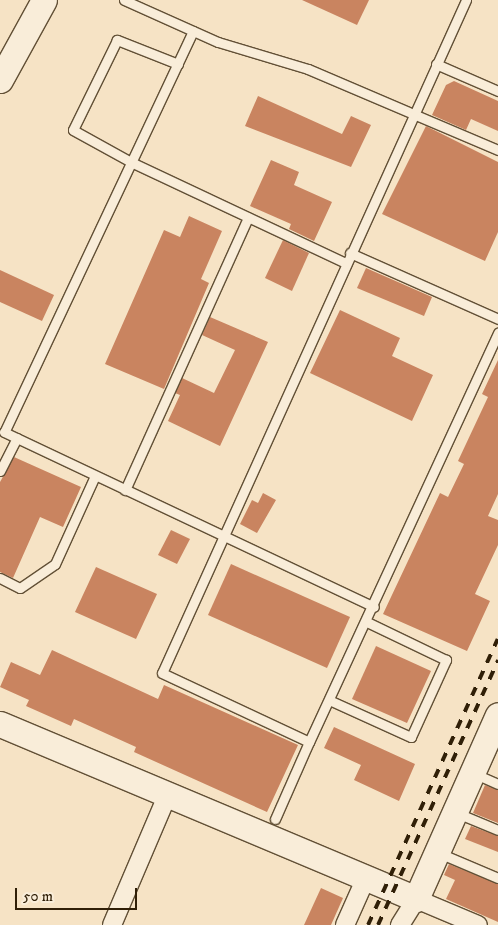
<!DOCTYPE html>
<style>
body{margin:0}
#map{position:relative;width:498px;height:925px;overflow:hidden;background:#f6e3c5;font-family:"IM FELL DW Pica",serif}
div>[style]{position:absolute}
.building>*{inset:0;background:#c98460}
.roads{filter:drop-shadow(1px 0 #625036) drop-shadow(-1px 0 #625036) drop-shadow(0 1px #625036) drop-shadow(0 -1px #625036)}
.lane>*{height:9px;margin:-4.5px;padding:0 4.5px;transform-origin:4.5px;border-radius:4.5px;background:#f9edd9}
.street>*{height:18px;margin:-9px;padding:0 9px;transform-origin:9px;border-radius:9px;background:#f9edd9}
.secondary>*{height:25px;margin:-12.5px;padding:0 12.5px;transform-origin:12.5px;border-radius:12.5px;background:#f9edd9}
.rail>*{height:4px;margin-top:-2px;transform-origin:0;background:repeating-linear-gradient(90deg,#301f07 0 9px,transparent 0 18px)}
span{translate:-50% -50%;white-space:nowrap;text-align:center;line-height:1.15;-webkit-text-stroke:4.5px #f9edd9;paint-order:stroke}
.scale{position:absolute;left:15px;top:888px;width:122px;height:22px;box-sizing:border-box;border:2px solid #301f07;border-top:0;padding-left:6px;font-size:15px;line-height:18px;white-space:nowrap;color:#301f07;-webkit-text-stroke:4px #f9edd9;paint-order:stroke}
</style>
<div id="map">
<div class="building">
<div style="clip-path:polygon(302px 0,369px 0,357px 25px)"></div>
<div style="clip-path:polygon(454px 81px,498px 101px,498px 131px,471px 119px,466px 130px,432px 115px,446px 85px)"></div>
<div style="clip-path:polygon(258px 96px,342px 134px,351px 116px,371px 125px,351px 167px,245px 126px)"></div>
<div style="clip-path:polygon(426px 126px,498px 162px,498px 232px,485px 261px,382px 214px)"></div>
<div style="clip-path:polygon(271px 160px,299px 172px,294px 185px,332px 202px,314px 241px,289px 229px,291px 224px,250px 206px)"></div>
<div style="clip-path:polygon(189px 216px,222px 231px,201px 279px,209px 283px,164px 389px,105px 364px,164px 230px,180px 237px)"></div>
<div style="clip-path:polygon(283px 240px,309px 253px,292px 291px,265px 278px)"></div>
<div style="clip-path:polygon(366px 268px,432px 297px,424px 316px,357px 288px)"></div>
<div style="clip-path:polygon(0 270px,54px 295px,42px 321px,0 302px)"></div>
<div style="clip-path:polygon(340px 310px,400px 338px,392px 356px,433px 375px,412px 421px,310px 373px)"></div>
<div style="clip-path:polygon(210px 317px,268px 342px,220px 446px,168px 421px,180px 395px,175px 393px,182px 378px,214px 393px,235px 350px,202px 335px)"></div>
<div style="clip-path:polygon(498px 360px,498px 494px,488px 516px,498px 520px,498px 545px,475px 594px,490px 601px,467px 651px,383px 614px,440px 493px,448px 497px,464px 464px,458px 461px,488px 397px,482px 394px)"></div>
<div style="clip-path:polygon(14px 457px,81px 487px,63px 527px,40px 517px,13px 578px,0 572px,0 482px)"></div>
<div style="clip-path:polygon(263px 493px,276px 500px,257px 533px,240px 524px,252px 500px,258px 503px)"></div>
<div style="clip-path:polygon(171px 530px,190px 539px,177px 564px,158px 555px)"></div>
<div style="clip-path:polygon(231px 564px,350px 617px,327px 668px,208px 615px)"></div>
<div style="clip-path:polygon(96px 567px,157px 594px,136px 639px,75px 612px)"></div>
<div style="clip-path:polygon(376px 646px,431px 671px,407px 723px,352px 699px)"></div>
<div style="clip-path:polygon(52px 650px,158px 699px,164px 685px,298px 745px,267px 812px,134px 752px,136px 747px,74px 719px,71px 726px,26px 706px,29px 700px,0 687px,11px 662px,40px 675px)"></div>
<div style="clip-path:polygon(334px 727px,415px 764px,399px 801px,354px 780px,361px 765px,324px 748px)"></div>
<div style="clip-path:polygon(485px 785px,498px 790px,498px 823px,473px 813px)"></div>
<div style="clip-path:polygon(471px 826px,498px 836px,498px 852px,465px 839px)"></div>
<div style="clip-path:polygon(449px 864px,498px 884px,498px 922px,446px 899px,455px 880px,444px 875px)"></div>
<div style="clip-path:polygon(321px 888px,343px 898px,331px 925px,304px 925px)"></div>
</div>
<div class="roads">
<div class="lane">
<div style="left:124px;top:0;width:103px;rotate:24.1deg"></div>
<div style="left:218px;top:42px;width:94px;rotate:16.7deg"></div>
<div style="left:308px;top:69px;width:207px;rotate:23.1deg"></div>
<div style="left:466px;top:0;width:738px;rotate:114.31deg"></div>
<div style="left:162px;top:673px;width:162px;rotate:25.1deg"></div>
<div style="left:309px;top:742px;width:451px;rotate:-65.2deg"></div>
<div style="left:193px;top:31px;width:443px;rotate:115.2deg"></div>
<div style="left:4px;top:432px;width:409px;rotate:25.3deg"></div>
<div style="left:178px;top:64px;width:66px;rotate:-158.5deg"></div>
<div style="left:117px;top:40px;width:100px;rotate:116.1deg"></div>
<div style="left:73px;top:130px;width:66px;rotate:28.9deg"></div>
<div style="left:131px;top:162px;width:238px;rotate:25.2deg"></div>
<div style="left:436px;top:64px;width:68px;rotate:23.5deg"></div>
<div style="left:350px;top:253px;width:162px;rotate:24deg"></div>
<div style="left:0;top:471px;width:37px;rotate:-63deg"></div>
<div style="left:125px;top:490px;width:299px;rotate:-65.7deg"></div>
<div style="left:0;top:578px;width:22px;rotate:27deg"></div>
<div style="left:20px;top:588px;width:42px;rotate:-34.4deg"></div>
<div style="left:55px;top:564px;width:97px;rotate:-65.6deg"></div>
<div style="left:329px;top:700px;width:90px;rotate:24.3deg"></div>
<div style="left:411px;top:737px;width:85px;rotate:-65.6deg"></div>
<div style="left:446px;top:660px;width:88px;rotate:-154.3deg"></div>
<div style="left:473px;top:773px;width:27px;rotate:24deg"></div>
<div style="left:457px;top:813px;width:44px;rotate:22.5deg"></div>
<div style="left:275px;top:819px;width:84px;rotate:-66.2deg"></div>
<div style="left:439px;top:853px;width:64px;rotate:23deg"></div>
</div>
<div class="street">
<div style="left:112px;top:925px;width:140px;rotate:-66.9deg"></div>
<div style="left:345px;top:925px;width:49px;rotate:-66deg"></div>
<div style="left:400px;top:925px;width:31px;rotate:-58deg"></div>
<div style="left:416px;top:899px;width:67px;rotate:22.8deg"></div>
</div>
<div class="secondary">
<div style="left:0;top:80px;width:91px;rotate:-61.2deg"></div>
<div style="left:0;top:724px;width:451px;rotate:22.8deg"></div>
<div style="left:416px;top:899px;width:201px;rotate:-66deg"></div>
</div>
</div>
<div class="rail">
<div style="left:368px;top:925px;width:314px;rotate:-65.6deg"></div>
<div style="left:378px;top:925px;width:291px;rotate:-65.6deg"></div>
</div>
<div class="scale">50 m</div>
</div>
